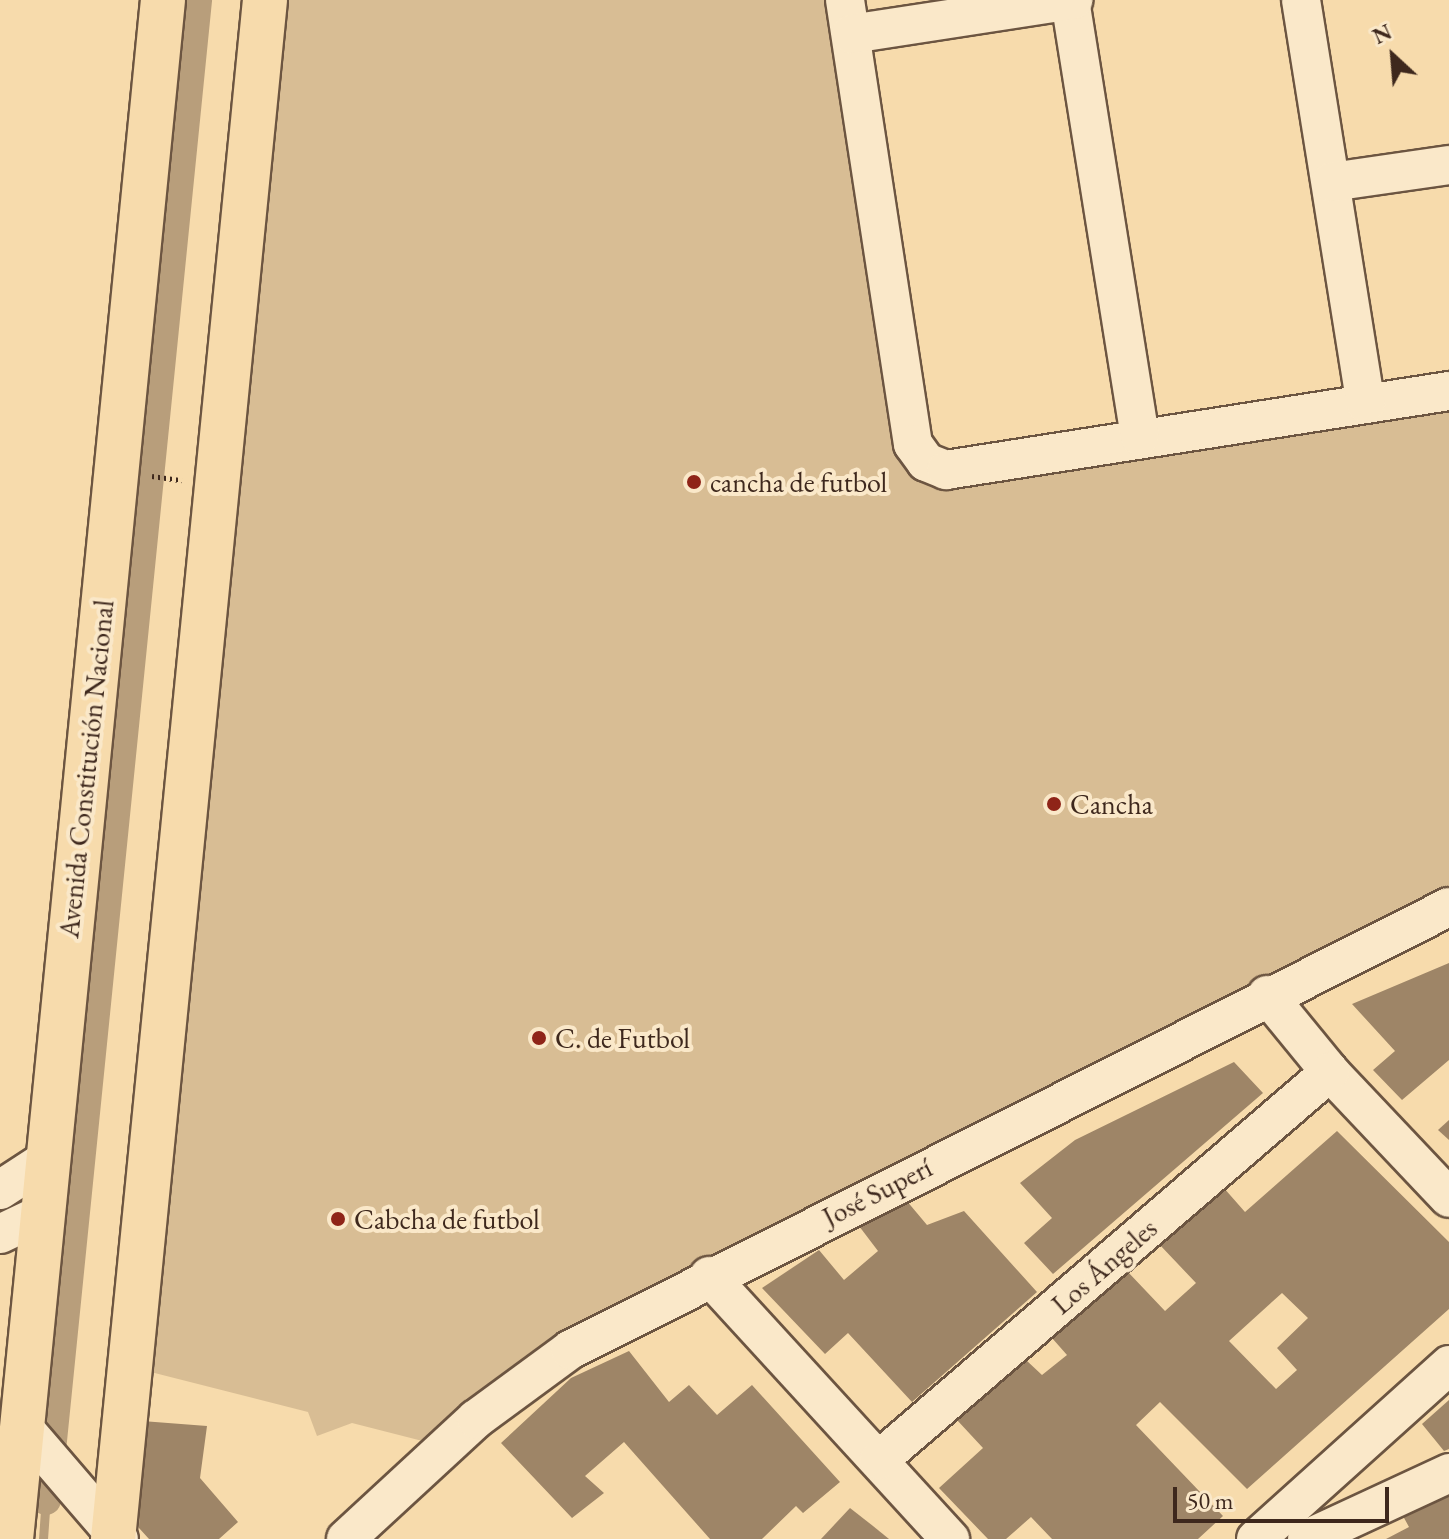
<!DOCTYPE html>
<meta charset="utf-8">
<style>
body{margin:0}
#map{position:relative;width:1449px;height:1539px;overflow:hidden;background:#f7dbac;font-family:"EB Garamond",serif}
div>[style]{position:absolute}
.green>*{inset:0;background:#d8bd94}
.stream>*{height:9px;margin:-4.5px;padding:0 4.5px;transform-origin:4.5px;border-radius:4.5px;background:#b89e7b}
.canal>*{height:30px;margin:-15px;padding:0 15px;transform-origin:15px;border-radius:15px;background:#b89e7b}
.building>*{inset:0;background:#9e8567}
.path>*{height:5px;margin-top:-2.5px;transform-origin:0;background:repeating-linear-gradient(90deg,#3e281d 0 2px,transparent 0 6px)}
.roads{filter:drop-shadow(2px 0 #6c5541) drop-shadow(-2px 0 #6c5541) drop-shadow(0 2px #6c5541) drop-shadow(0 -2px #6c5541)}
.minor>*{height:38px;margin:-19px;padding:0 19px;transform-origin:19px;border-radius:19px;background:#fae8c9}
.major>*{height:44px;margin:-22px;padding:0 22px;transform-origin:22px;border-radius:22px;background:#f7dbac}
.dots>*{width:22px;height:22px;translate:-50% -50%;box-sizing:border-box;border:4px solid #fae8c9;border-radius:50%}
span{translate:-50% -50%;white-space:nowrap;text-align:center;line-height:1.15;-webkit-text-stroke:8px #fae8c9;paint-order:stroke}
.poi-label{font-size:28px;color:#3e281d}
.left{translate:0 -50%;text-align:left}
.street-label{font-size:28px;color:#3e281d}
.north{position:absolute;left:1353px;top:16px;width:80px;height:80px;-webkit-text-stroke:6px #fae8c9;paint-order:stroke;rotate:334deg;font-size:22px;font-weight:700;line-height:32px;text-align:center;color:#3e281d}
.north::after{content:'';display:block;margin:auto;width:28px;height:36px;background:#3e281d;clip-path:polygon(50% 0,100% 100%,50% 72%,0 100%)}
.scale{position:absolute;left:1173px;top:1487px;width:216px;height:36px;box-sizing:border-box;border:4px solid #3e281d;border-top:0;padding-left:10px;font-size:24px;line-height:28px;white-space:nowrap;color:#3e281d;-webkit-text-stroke:6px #fae8c9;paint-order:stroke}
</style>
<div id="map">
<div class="green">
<div style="clip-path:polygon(276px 0,847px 0,919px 454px,946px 470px,1449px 392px,1449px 911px,585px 1343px,446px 1447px,352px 1423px,317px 1436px,308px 1412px,131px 1367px)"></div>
</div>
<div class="stream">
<div style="left:43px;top:1539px;width:39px;rotate:-86deg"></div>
</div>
<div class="canal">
<div style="left:46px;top:1500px;width:1508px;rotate:-84.25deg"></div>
</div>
<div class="building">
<div style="clip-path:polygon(1449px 963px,1449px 1060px,1402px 1100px,1373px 1070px,1395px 1051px,1352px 1004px)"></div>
<div style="clip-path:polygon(1234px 1062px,1263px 1093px,1053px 1274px,1024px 1243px,1052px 1218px,1020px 1183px,1075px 1140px)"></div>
<div style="clip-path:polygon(1449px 1120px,1449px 1140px,1438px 1130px)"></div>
<div style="clip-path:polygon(evenodd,1337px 1131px,1449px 1242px,1449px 1309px,1247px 1489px,1160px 1402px,1136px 1425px,1223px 1516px,1198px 1539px,1052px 1539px,1031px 1517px,1006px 1539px,988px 1539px,939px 1488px,983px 1448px,957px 1420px,1026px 1360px,1042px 1375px,1067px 1355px,1052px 1338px,1127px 1271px,1165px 1311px,1196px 1283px,1159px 1244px,1223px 1187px,1245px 1212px,1337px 1131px,1282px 1293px,1308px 1318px,1277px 1348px,1297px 1370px,1276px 1389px,1229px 1341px,1282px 1293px)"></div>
<div style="clip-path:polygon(906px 1200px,927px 1225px,964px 1211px,1037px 1292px,912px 1402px,848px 1333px,825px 1354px,762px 1288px,819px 1250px,844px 1280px,878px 1251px,859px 1226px)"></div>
<div style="clip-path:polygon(629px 1351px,669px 1402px,689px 1385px,717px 1415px,752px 1385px,840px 1482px,803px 1513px,796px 1506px,762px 1539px,710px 1539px,624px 1442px,585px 1476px,604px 1493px,572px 1518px,501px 1443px,571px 1378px)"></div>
<div style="clip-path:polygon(1449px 1400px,1449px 1449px,1444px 1451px,1422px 1424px)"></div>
<div style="clip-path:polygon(142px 1421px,207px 1426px,200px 1478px,238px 1522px,219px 1539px,149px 1539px,139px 1528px)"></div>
<div style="clip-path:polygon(1449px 1493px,1449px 1539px,1386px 1539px,1409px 1527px,1403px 1516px)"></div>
<div style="clip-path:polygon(850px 1508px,873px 1526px,889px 1539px,821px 1539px)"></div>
</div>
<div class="path">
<div style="left:152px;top:476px;width:30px;rotate:8deg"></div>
</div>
<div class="roads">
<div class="minor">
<div style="left:845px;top:0;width:449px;rotate:81.3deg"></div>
<div style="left:913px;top:444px;width:22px;rotate:54deg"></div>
<div style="left:926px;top:462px;width:22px;rotate:22deg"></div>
<div style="left:946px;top:470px;width:509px;rotate:-8.93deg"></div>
<div style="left:1070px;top:0;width:442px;rotate:80.9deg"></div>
<div style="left:1301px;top:0;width:409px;rotate:80.9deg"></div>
<div style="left:851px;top:34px;width:225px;rotate:-8.7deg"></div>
<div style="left:1331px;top:182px;width:119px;rotate:-8.2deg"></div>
<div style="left:1267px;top:995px;width:99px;rotate:50.7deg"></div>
<div style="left:1330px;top:1072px;width:173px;rotate:46.6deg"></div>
<div style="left:0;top:1190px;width:55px;rotate:-33.1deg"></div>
<div style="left:0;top:1234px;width:47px;rotate:-25.5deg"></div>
<div style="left:709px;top:1276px;width:357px;rotate:47.5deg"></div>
<div style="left:21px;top:1425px;width:150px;rotate:49.3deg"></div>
<div style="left:879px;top:1460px;width:595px;rotate:-40.71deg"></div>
<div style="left:346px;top:1539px;width:177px;rotate:-42.7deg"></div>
<div style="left:476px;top:1419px;width:117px;rotate:-36.3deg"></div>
<div style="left:570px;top:1350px;width:984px;rotate:-26.75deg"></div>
<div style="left:1256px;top:1539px;width:260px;rotate:-42deg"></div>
<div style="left:1307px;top:1539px;width:157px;rotate:-24.9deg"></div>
</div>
<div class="major">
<div style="left:11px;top:1539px;width:1546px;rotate:-84.36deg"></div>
<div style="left:113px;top:1539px;width:1546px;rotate:-84.36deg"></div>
</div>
</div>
<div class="dots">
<div style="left:694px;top:482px;background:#8f2418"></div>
<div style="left:1054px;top:804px;background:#8f2418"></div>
<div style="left:539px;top:1038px;background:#8f2418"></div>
<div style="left:338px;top:1219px;background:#8f2418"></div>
</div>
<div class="poi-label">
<span class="left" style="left:710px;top:482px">cancha de futbol</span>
<span class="left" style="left:1070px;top:804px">Cancha</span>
<span class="left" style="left:555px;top:1038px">C. de Futbol</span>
<span class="left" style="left:354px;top:1219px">Cabcha de futbol</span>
</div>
<div class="street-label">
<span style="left:86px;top:769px;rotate:-84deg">Avenida Constitución Nacional</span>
<span style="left:877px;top:1192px;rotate:-27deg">José Superí</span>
<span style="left:1104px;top:1266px;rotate:-41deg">Los Ángeles</span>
</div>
<div class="north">N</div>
<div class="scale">50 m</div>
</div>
